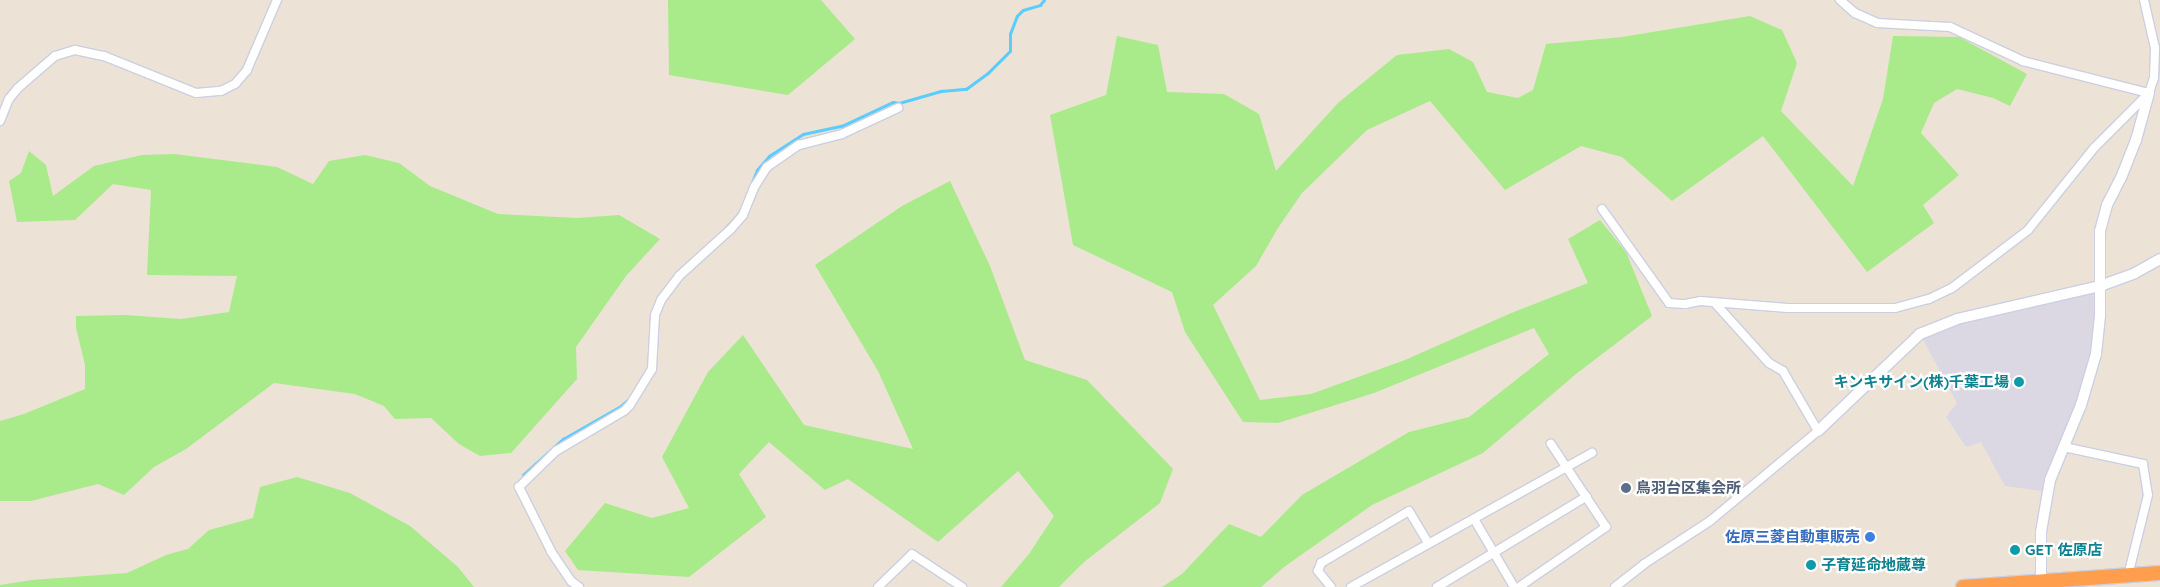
<!DOCTYPE html>
<meta charset="utf-8">
<style>
body{margin:0}
#map{position:relative;width:2160px;height:587px;overflow:hidden;background:#ece3d6;font-family:Quicksand,"Noto Sans JP",sans-serif}
div>[style]{position:absolute}
.industrial>*{inset:0;background:#dbd8e3}
.green>*{inset:0;background:#a9ea8b}
.stream>*{height:2.5px;margin:-1.25px;padding:0 1.25px;transform-origin:1.25px;border-radius:1.25px;background:#5bcdfc}
.roads{filter:drop-shadow(1px 0 #cbcfe2) drop-shadow(-1px 0 #cbcfe2) drop-shadow(0 1px #cbcfe2) drop-shadow(0 -1px #cbcfe2)}
.street>*{height:8px;margin:-4px;padding:0 4px;transform-origin:4px;border-radius:4px;background:#fff}
.secondary>*{height:10px;margin:-5px;padding:0 5px;transform-origin:5px;border-radius:5px;background:#fff}
.highway>*{height:14px;margin:-7px;padding:0 7px;transform-origin:7px;border-radius:7px;background:#ff9f4e}
.dots>*{width:14px;height:14px;translate:-50% -50%;box-sizing:border-box;border:2px solid #fff;border-radius:50%}
span{translate:-50% -50%;white-space:nowrap;text-align:center;line-height:1.15;-webkit-text-stroke:4.5px #fff;paint-order:stroke}
.culture-label{font-size:15px;color:#0d838f;font-weight:700}
.right{translate:-100% -50%;text-align:right}
.left{translate:0 -50%;text-align:left}
.service-label{font-size:15px;color:#4e5e75;font-weight:700}
.shop-label{font-size:15px;color:#366cbe;font-weight:700}
</style>
<div id="map">
<div class="industrial">
<div style="clip-path:polygon(2100px 286px,2096px 354px,2048px 492px,2005px 486px,1981px 442px,1966px 447px,1946px 417px,1957px 403px,1920px 334px,1944px 323px)"></div>
</div>
<div class="green">
<div style="clip-path:polygon(668px 0,821px 0,855px 39px,788px 95px,669px 75px)"></div>
<div style="clip-path:polygon(1750px 16px,1782px 30px,1797px 63px,1781px 111px,1853px 186px,1883px 99px,1893px 36px,1959px 37px,2027px 74px,2010px 106px,1993px 98px,1957px 89px,1934px 103px,1921px 133px,1959px 175px,1923px 205px,1934px 223px,1867px 272px,1763px 136px,1672px 201px,1622px 157px,1581px 146px,1505px 190px,1430px 101px,1367px 130px,1302px 193px,1278px 228px,1256px 266px,1213px 305px,1260px 400px,1311px 394px,1405px 360px,1509px 314px,1588px 283px,1568px 239px,1600px 220px,1626px 252px,1652px 316px,1576px 374px,1483px 453px,1372px 505px,1284px 567px,1261px 587px,1162px 587px,1182px 574px,1229px 524px,1261px 537px,1302px 495px,1409px 432px,1469px 417px,1549px 354px,1534px 328px,1374px 393px,1278px 423px,1243px 422px,1185px 332px,1172px 292px,1073px 245px,1050px 115px,1106px 95px,1117px 36px,1158px 45px,1167px 92px,1224px 94px,1259px 114px,1276px 171px,1338px 103px,1397px 55px,1449px 49px,1473px 62px,1487px 92px,1518px 98px,1533px 90px,1546px 44px,1622px 37px)"></div>
<div style="clip-path:polygon(29px 151px,46px 165px,53px 196px,94px 166px,142px 155px,174px 154px,277px 167px,313px 184px,329px 161px,365px 155px,399px 163px,430px 186px,498px 214px,577px 218px,619px 215px,660px 239px,626px 276px,576px 347px,577px 379px,511px 453px,480px 456px,459px 444px,431px 418px,395px 419px,384px 406px,355px 394px,274px 383px,186px 449px,154px 467px,124px 495px,98px 484px,31px 501px,0 501px,0 421px,24px 414px,85px 389px,85px 365px,76px 328px,76px 316px,125px 315px,181px 319px,229px 312px,237px 276px,147px 275px,151px 190px,113px 184px,75px 220px,17px 222px,9px 181px,21px 173px)"></div>
<div style="clip-path:polygon(950px 181px,990px 266px,1025px 360px,1087px 380px,1173px 469px,1160px 503px,1084px 562px,1059px 587px,1001px 587px,1029px 554px,1054px 516px,1018px 471px,938px 542px,848px 479px,825px 490px,769px 442px,739px 474px,766px 517px,689px 577px,578px 570px,565px 551px,605px 503px,652px 518px,689px 508px,662px 457px,708px 372px,743px 335px,804px 425px,913px 449px,878px 371px,815px 265px,902px 206px)"></div>
<div style="clip-path:polygon(297px 477px,350px 493px,410px 526px,458px 567px,474px 587px,0 587px,0 585px,32px 580px,127px 573px,166px 555px,188px 549px,209px 530px,253px 518px,260px 487px)"></div>
</div>
<div class="stream">
<div style="left:751px;top:185px;width:16px;rotate:-68deg"></div>
<div style="left:757px;top:170px;width:18px;rotate:-49deg"></div>
<div style="left:769px;top:156px;width:40px;rotate:-32.9deg"></div>
<div style="left:803px;top:134px;width:40px;rotate:-12deg"></div>
<div style="left:842px;top:126px;width:56px;rotate:-25.2deg"></div>
<div style="left:893px;top:102px;width:6px;rotate:9deg"></div>
<div style="left:899px;top:103px;width:44px;rotate:-15.9deg"></div>
<div style="left:941px;top:91px;width:25px;rotate:-5deg"></div>
<div style="left:966px;top:89px;width:27px;rotate:-36deg"></div>
<div style="left:988px;top:73px;width:31px;rotate:-45deg"></div>
<div style="left:1010px;top:51px;width:17px;rotate:-90deg"></div>
<div style="left:1010px;top:34px;width:19px;rotate:-69deg"></div>
<div style="left:1017px;top:16px;width:8px;rotate:-45deg"></div>
<div style="left:1023px;top:10px;width:18px;rotate:-16deg"></div>
<div style="left:1040px;top:5px;width:6px;rotate:-51deg"></div>
<div style="left:719px;top:235px;width:25px;rotate:-47deg"></div>
<div style="left:736px;top:217px;width:12px;rotate:-55deg"></div>
<div style="left:679px;top:272px;width:27px;rotate:-42deg"></div>
<div style="left:523px;top:475px;width:54px;rotate:-42deg"></div>
<div style="left:563px;top:439px;width:67px;rotate:-29.6deg"></div>
<div style="left:621px;top:406px;width:13px;rotate:-42deg"></div>
</div>
<div class="roads">
<div class="street">
<div style="left:1840px;top:0;width:20px;rotate:41deg"></div>
<div style="left:1855px;top:13px;width:24px;rotate:24deg"></div>
<div style="left:1877px;top:23px;width:73px;rotate:3.1deg"></div>
<div style="left:1950px;top:27px;width:81px;rotate:25deg"></div>
<div style="left:2023px;top:61px;width:130px;rotate:14.3deg"></div>
<div style="left:0;top:121px;width:24px;rotate:-68deg"></div>
<div style="left:9px;top:99px;width:14px;rotate:-51deg"></div>
<div style="left:18px;top:88px;width:49px;rotate:-40.9deg"></div>
<div style="left:55px;top:56px;width:21px;rotate:-17deg"></div>
<div style="left:75px;top:50px;width:30px;rotate:12deg"></div>
<div style="left:104px;top:56px;width:99px;rotate:21.9deg"></div>
<div style="left:196px;top:93px;width:25px;rotate:-5deg"></div>
<div style="left:221px;top:91px;width:16px;rotate:-27deg"></div>
<div style="left:235px;top:84px;width:18px;rotate:-49deg"></div>
<div style="left:247px;top:70px;width:76px;rotate:-66.8deg"></div>
<div style="left:1602px;top:209px;width:115px;rotate:54.5deg"></div>
<div style="left:1669px;top:303px;width:16px;rotate:4deg"></div>
<div style="left:1685px;top:304px;width:15px;rotate:-11deg"></div>
<div style="left:1700px;top:301px;width:88px;rotate:4.5deg"></div>
<div style="left:1788px;top:308px;width:107px"></div>
<div style="left:1895px;top:308px;width:35px;rotate:-15deg"></div>
<div style="left:1929px;top:299px;width:25px;rotate:-26deg"></div>
<div style="left:1952px;top:288px;width:96px;rotate:-37.3deg"></div>
<div style="left:2028px;top:230px;width:105px;rotate:-51.2deg"></div>
<div style="left:2094px;top:148px;width:78px;rotate:-45deg"></div>
<div style="left:2149px;top:93px;width:16px;rotate:-72deg"></div>
<div style="left:2154px;top:78px;width:30px;rotate:-88deg"></div>
<div style="left:2155px;top:48px;width:49px;rotate:-102.9deg"></div>
<div style="left:2064px;top:447px;width:81px;rotate:12.1deg"></div>
<div style="left:2143px;top:464px;width:31px;rotate:81deg"></div>
<div style="left:2148px;top:495px;width:83px;rotate:103.9deg"></div>
<div style="left:1474px;top:519px;width:79px;rotate:59.5deg"></div>
<div style="left:579px;top:587px;width:10px;rotate:-143deg"></div>
<div style="left:571px;top:581px;width:36px;rotate:-124deg"></div>
<div style="left:551px;top:551px;width:72px;rotate:-116.6deg"></div>
<div style="left:519px;top:487px;width:52px;rotate:-44.2deg"></div>
<div style="left:556px;top:451px;width:79px;rotate:-30.5deg"></div>
<div style="left:624px;top:411px;width:8px;rotate:-45deg"></div>
<div style="left:630px;top:405px;width:42px;rotate:-58.6deg"></div>
<div style="left:652px;top:369px;width:54px;rotate:-86.8deg"></div>
<div style="left:655px;top:315px;width:16px;rotate:-68deg"></div>
<div style="left:661px;top:300px;width:30px;rotate:-53deg"></div>
<div style="left:679px;top:276px;width:70px;rotate:-42.1deg"></div>
<div style="left:731px;top:229px;width:18px;rotate:-49deg"></div>
<div style="left:743px;top:215px;width:31px;rotate:-68deg"></div>
<div style="left:755px;top:186px;width:22px;rotate:-58deg"></div>
<div style="left:767px;top:167px;width:39px;rotate:-35deg"></div>
<div style="left:799px;top:145px;width:44px;rotate:-14.3deg"></div>
<div style="left:842px;top:134px;width:62px;rotate:-24.9deg"></div>
<div style="left:878px;top:587px;width:47px;rotate:-44.1deg"></div>
<div style="left:912px;top:554px;width:60px;rotate:33.4deg"></div>
<div style="left:1331px;top:587px;width:21px;rotate:-129deg"></div>
<div style="left:1318px;top:571px;width:9px;rotate:-69deg"></div>
<div style="left:1321px;top:563px;width:102px;rotate:-30.6deg"></div>
<div style="left:1409px;top:511px;width:37px;rotate:59deg"></div>
<div style="left:1351px;top:587px;width:276px;rotate:-29.1deg"></div>
<div style="left:1437px;top:587px;width:175px;rotate:-31.2deg"></div>
<div style="left:1519px;top:587px;width:106px;rotate:-34.6deg"></div>
<div style="left:1606px;top:527px;width:100px;rotate:-123.5deg"></div>
<div style="left:1615px;top:587px;width:37px;rotate:-38deg"></div>
<div style="left:1644px;top:564px;width:79px;rotate:-33.1deg"></div>
<div style="left:1710px;top:521px;width:141px;rotate:-39.8deg"></div>
<div style="left:1818px;top:431px;width:69px;rotate:-120.3deg"></div>
<div style="left:1783px;top:371px;width:16px;rotate:-150deg"></div>
<div style="left:1769px;top:363px;width:82px;rotate:-132deg"></div>
</div>
<div class="secondary">
<div style="left:1818px;top:431px;width:141px;rotate:-43.6deg"></div>
<div style="left:1920px;top:334px;width:40px;rotate:-22deg"></div>
<div style="left:1957px;top:319px;width:147px;rotate:-13deg"></div>
<div style="left:2100px;top:286px;width:37px;rotate:-20deg"></div>
<div style="left:2135px;top:273px;width:29px;rotate:-29deg"></div>
<div style="left:2041px;top:583px;width:51px;rotate:-90deg"></div>
<div style="left:2041px;top:532px;width:53px;rotate:-80.2deg"></div>
<div style="left:2050px;top:480px;width:81px;rotate:-67.5deg"></div>
<div style="left:2081px;top:405px;width:53px;rotate:-73.6deg"></div>
<div style="left:2096px;top:354px;width:39px;rotate:-84deg"></div>
<div style="left:2100px;top:315px;width:84px;rotate:-90deg"></div>
<div style="left:2100px;top:231px;width:27px;rotate:-75deg"></div>
<div style="left:2107px;top:205px;width:30px;rotate:-63deg"></div>
<div style="left:2121px;top:178px;width:41px;rotate:-68.5deg"></div>
<div style="left:2136px;top:140px;width:49px;rotate:-74.5deg"></div>
</div>
<div class="highway">
<div style="left:1963px;top:587px;width:197px;rotate:-4.1deg"></div>
</div>
</div>
<div class="dots">
<div style="left:2019px;top:382px;background:#0f9aa8"></div>
<div style="left:1626px;top:488px;background:#5c6f8a"></div>
<div style="left:1870px;top:537px;background:#3f7fe0"></div>
<div style="left:2015px;top:550px;background:#0f9aa8"></div>
<div style="left:1811px;top:565px;background:#0f9aa8"></div>
</div>
<div class="culture-label">
<span class="right" style="left:2009px;top:382px">キンキサイン(株)千葉工場</span>
<span class="left" style="left:2025px;top:550px">GET 佐原店</span>
<span class="left" style="left:1821px;top:565px">子育延命地蔵尊</span>
</div>
<div class="service-label">
<span class="left" style="left:1636px;top:488px">鳥羽台区集会所</span>
</div>
<div class="shop-label">
<span class="right" style="left:1860px;top:537px">佐原三菱自動車販売</span>
</div>
</div>
